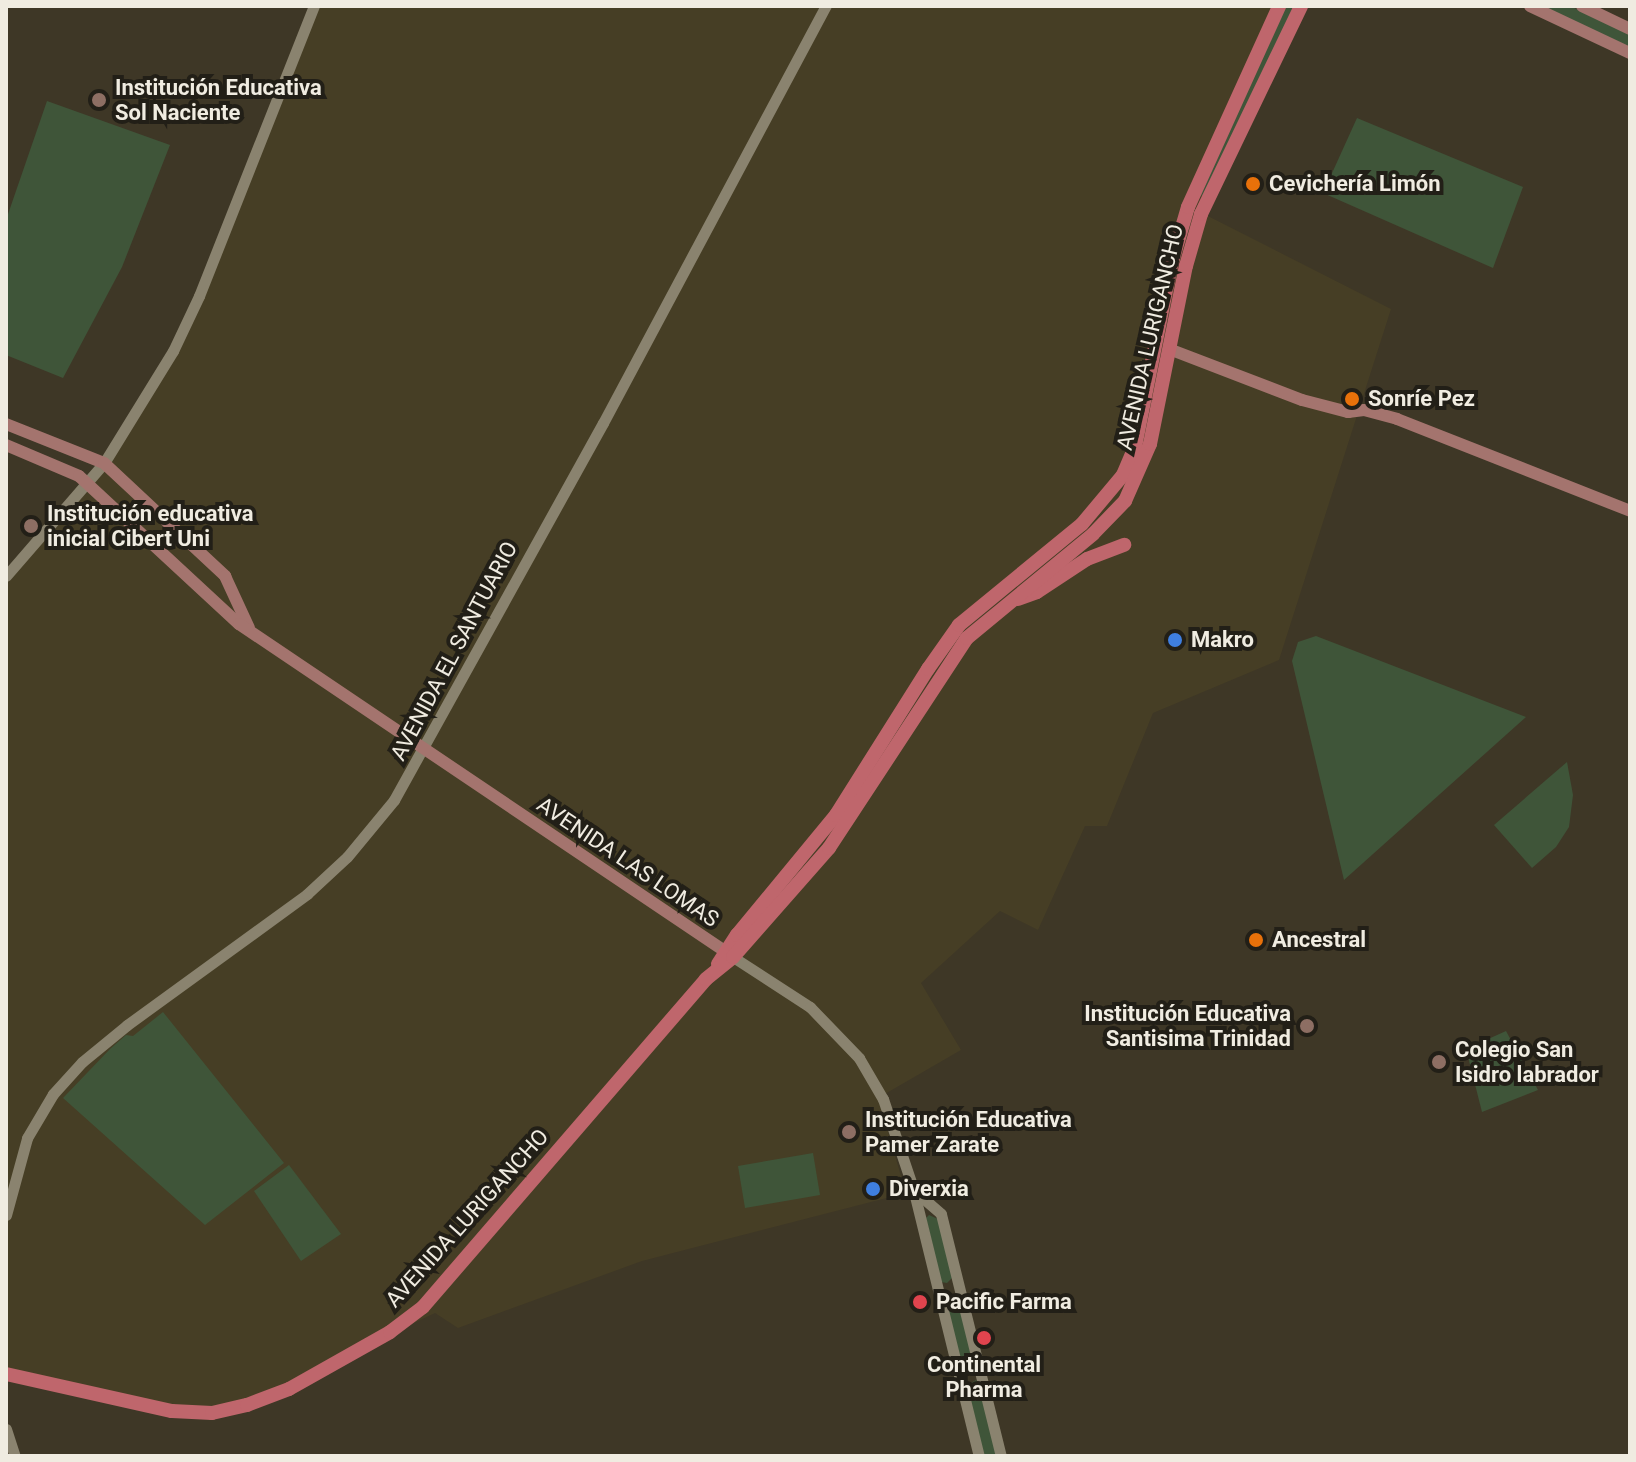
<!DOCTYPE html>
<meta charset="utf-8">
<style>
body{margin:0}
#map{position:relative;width:1636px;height:1462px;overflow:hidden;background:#3e3726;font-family:Roboto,sans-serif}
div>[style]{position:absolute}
.built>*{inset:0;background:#463e25}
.green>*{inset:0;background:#3f5539}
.tertiary>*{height:11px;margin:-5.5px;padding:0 5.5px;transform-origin:5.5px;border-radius:5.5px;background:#8a836f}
.secondary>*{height:12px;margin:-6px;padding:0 6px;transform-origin:6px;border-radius:6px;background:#a4746e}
.primary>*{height:14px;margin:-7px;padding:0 7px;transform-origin:7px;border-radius:7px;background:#bf666c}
.dots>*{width:22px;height:22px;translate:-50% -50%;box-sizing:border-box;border:4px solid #221f17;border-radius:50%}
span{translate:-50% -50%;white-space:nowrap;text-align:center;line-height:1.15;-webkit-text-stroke:8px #221f17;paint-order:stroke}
.poi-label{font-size:22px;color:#f0ece1;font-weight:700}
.left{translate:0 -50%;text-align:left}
.right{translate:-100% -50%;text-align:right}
.street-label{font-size:22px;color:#f0ece1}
.frame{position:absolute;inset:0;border:8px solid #f0ece1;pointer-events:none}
</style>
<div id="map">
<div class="built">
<div style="clip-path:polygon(313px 6px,1291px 6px,1196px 210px,1391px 309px,1279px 660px,1153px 713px,1107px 826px,1085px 826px,1038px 930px,1000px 911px,921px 983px,961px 1050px,878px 1098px,906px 1193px,642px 1261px,458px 1328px,435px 1313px,249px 1401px,182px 1416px,6px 1371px,6px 578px,90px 479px,157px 376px,201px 291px)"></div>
</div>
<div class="green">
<div style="clip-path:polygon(1285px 6px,1296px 6px,1204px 197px,1200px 195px)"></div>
<div style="clip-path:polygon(1541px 6px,1570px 6px,1630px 34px,1630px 48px)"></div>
<div style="clip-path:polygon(47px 101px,170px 145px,122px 267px,63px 378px,6px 355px,6px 220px)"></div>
<div style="clip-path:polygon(1357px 118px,1523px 187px,1493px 268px,1323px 193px)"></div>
<div style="clip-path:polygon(1316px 636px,1526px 717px,1344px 880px,1292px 661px,1298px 642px)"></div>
<div style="clip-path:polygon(1567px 762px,1573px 795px,1569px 827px,1556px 847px,1532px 868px,1494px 825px)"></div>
<div style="clip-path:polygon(163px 1012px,284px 1163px,205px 1225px,63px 1098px,110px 1049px,126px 1035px,133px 1036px)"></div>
<div style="clip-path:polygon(1506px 1031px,1538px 1090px,1482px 1112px,1466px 1049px)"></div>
<div style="clip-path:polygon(813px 1153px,820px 1195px,745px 1208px,738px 1166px)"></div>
<div style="clip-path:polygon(289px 1165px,341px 1234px,301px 1261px,254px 1191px)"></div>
<div style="clip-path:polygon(929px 1215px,938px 1219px,953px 1277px,947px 1283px,941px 1282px,926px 1218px)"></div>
<div style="clip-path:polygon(954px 1294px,957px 1296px,974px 1362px,967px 1371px,961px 1368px,944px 1299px)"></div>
<div style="clip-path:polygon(976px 1380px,981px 1385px,999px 1456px,984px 1456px,966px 1386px)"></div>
</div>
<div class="tertiary">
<div style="left:6px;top:576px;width:150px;rotate:-49.1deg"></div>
<div style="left:104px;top:463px;width:132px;rotate:-58.4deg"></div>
<div style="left:173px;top:351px;width:61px;rotate:-64.7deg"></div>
<div style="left:199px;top:296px;width:312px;rotate:-68.4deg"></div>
<div style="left:733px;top:957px;width:92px;rotate:33deg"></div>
<div style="left:810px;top:1007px;width:71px;rotate:46.1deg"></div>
<div style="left:859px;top:1058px;width:48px;rotate:59.7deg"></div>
<div style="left:883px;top:1099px;width:94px;rotate:71.4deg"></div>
<div style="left:913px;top:1188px;width:276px;rotate:76.2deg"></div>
<div style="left:916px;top:1192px;width:33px;rotate:41deg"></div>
<div style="left:941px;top:1214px;width:249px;rotate:76.1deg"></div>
<div style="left:6px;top:1215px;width:80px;rotate:-74.7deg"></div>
<div style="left:27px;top:1138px;width:51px;rotate:-59.4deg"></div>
<div style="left:53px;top:1094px;width:43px;rotate:-47.8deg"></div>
<div style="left:82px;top:1062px;width:58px;rotate:-39.4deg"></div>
<div style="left:127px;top:1025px;width:223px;rotate:-36deg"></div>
<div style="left:307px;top:894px;width:54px;rotate:-42.8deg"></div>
<div style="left:347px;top:857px;width:74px;rotate:-50.5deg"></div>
<div style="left:394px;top:800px;width:431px;rotate:-61deg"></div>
<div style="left:603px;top:423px;width:473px;rotate:-61.9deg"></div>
<div style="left:6px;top:1429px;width:28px;rotate:72deg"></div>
</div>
<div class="secondary">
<div style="left:1530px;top:6px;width:110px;rotate:25.2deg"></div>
<div style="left:1582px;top:6px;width:53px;rotate:25.6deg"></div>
<div style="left:1169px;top:349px;width:142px;rotate:21deg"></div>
<div style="left:1302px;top:400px;width:48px;rotate:14.6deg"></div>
<div style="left:1348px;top:412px;width:16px;rotate:-7deg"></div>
<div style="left:1364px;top:410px;width:34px;rotate:15deg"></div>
<div style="left:1397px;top:419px;width:251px;rotate:21.5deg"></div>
<div style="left:6px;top:424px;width:105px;rotate:21.7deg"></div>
<div style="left:104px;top:463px;width:166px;rotate:43deg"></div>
<div style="left:225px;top:576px;width:57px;rotate:65.2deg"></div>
<div style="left:6px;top:445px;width:79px;rotate:23deg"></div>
<div style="left:79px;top:476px;width:218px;rotate:42.8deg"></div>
<div style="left:239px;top:624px;width:594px;rotate:33.96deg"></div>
</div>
<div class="primary">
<div style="left:1018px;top:599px;width:20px;rotate:-20deg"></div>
<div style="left:1037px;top:592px;width:60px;rotate:-33.4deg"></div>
<div style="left:1087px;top:559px;width:40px;rotate:-21deg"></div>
<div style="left:718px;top:964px;width:35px;rotate:-57deg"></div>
<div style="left:737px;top:935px;width:156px;rotate:-50.5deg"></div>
<div style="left:836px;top:815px;width:173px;rotate:-57.8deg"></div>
<div style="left:928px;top:669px;width:54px;rotate:-54.8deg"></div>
<div style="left:959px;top:625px;width:159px;rotate:-39.4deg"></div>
<div style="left:1082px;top:524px;width:64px;rotate:-50.1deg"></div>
<div style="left:1123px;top:475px;width:30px;rotate:-67deg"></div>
<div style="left:1135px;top:447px;width:186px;rotate:-78.8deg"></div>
<div style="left:1171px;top:265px;width:60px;rotate:-73.7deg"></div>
<div style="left:1188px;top:207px;width:221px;rotate:-65.6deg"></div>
<div style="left:6px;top:1374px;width:170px;rotate:12.6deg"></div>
<div style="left:172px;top:1411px;width:40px;rotate:2.9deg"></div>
<div style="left:212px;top:1413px;width:36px;rotate:-13deg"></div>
<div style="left:247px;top:1405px;width:45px;rotate:-20.9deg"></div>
<div style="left:289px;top:1389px;width:116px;rotate:-29.4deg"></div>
<div style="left:390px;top:1332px;width:41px;rotate:-37.1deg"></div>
<div style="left:423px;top:1307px;width:433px;rotate:-49.2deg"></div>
<div style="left:706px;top:979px;width:35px;rotate:-39deg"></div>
<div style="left:733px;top:957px;width:145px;rotate:-48.6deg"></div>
<div style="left:829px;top:848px;width:251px;rotate:-56.7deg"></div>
<div style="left:967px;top:638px;width:163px;rotate:-39.5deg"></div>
<div style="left:1093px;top:534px;width:46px;rotate:-45.9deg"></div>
<div style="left:1125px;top:501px;width:62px;rotate:-66.3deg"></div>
<div style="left:1150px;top:444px;width:182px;rotate:-78.6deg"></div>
<div style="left:1186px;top:266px;width:54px;rotate:-73.9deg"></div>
<div style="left:1201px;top:214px;width:231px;rotate:-64.3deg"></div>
</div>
<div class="dots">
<div style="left:99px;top:100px;background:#8d6e63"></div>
<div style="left:1253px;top:184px;background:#e8710a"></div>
<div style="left:1352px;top:399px;background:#e8710a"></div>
<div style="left:31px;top:526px;background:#8d6e63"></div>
<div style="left:1175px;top:640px;background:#3f7fe0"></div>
<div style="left:1256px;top:940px;background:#e8710a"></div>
<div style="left:1307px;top:1026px;background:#8d6e63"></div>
<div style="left:1439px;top:1062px;background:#8d6e63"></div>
<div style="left:849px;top:1132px;background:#8d6e63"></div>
<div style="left:873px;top:1189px;background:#3f7fe0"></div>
<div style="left:920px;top:1302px;background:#e0444e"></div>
<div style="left:984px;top:1338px;background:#e0444e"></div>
</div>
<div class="poi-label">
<span class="left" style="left:115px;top:100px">Institución Educativa<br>Sol Naciente</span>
<span class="left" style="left:1269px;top:184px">Cevichería Limón</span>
<span class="left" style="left:1368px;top:399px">Sonríe Pez</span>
<span class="left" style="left:47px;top:526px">Institución educativa<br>inicial Cibert Uni</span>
<span class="left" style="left:1191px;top:640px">Makro</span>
<span class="left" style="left:1272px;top:940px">Ancestral</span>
<span class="right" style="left:1291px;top:1026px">Institución Educativa<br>Santisima Trinidad</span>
<span class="left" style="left:1455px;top:1062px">Colegio San<br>Isidro labrador</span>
<span class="left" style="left:865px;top:1132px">Institución Educativa<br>Pamer Zarate</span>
<span class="left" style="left:889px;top:1189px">Diverxia</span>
<span class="left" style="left:936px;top:1302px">Pacific Farma</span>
<span style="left:984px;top:1377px">Continental<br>Pharma</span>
</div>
<div class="street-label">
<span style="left:1150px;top:337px;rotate:-77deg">AVENIDA LURIGANCHO</span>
<span style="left:454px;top:651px;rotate:-62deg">AVENIDA EL SANTUARIO</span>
<span style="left:628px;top:862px;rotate:34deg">AVENIDA LAS LOMAS</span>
<span style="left:467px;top:1218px;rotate:-48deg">AVENIDA LURIGANCHO</span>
</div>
<div class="frame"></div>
</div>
